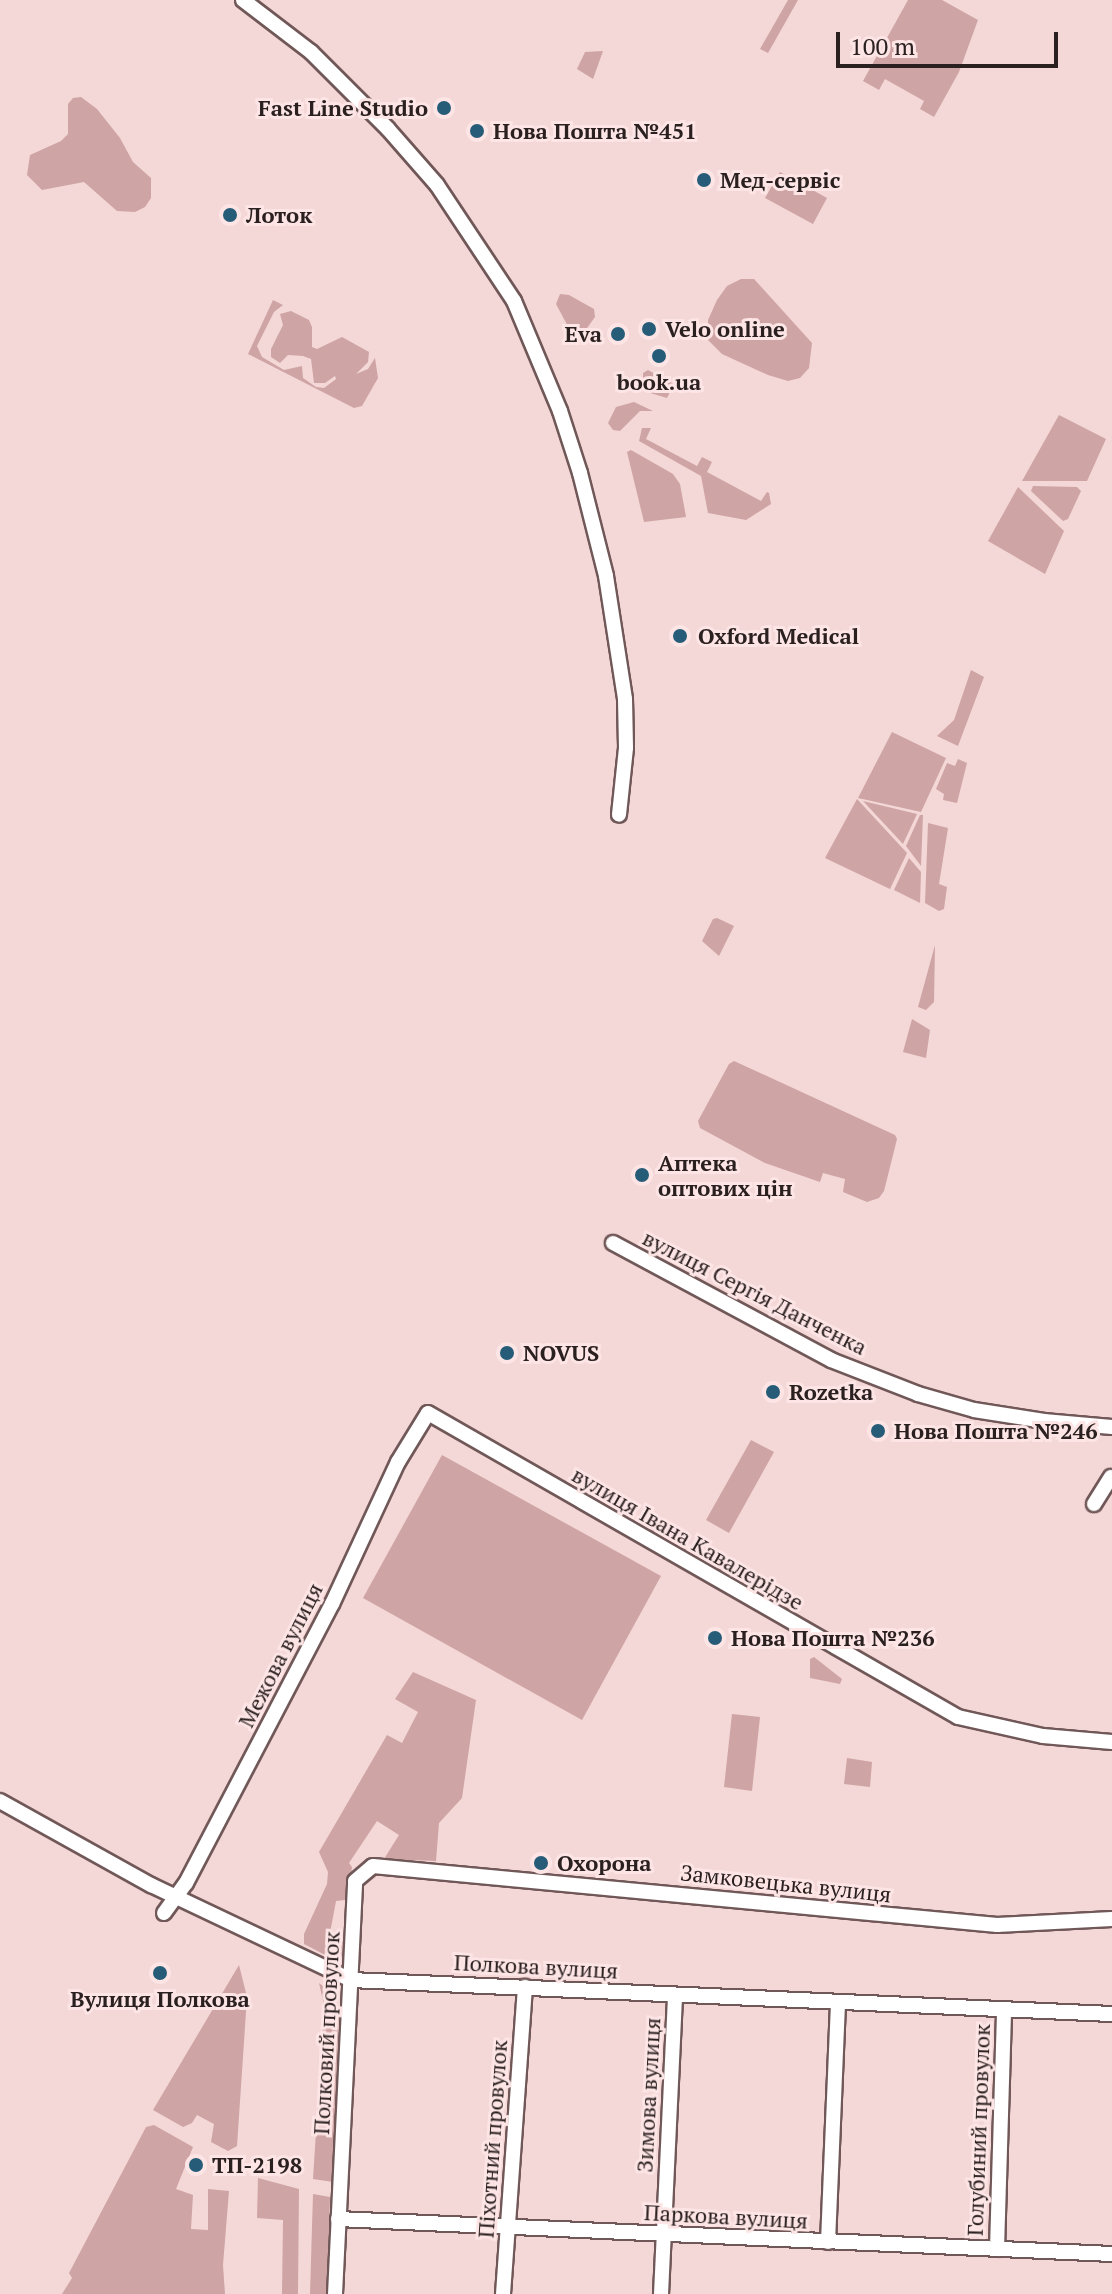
<!DOCTYPE html>
<meta charset="utf-8">
<style>
body{margin:0}
#map{position:relative;width:1112px;height:2294px;overflow:hidden;background:#f4d7d7;font-family:"PT Serif",serif}
div>[style]{position:absolute}
.green>*{inset:0;background:#cfa4a4}
.roads{filter:drop-shadow(2px 0 #715858) drop-shadow(-2px 0 #715858) drop-shadow(0 2px #715858) drop-shadow(0 -2px #715858)}
.minor>*{height:14px;margin:-7px;padding:0 7px;transform-origin:7px;border-radius:7px;background:#fff}
.dots>*{width:22px;height:22px;translate:-50% -50%;box-sizing:border-box;border:4px solid #fde5e5;border-radius:50%}
span{translate:-50% -50%;white-space:nowrap;text-align:center;line-height:1.15;-webkit-text-stroke:6px #fde5e5;paint-order:stroke}
.poi-label{font-size:22px;color:#2b2020;font-weight:700}
.right{translate:-100% -50%;text-align:right}
.left{translate:0 -50%;text-align:left}
.street-label{font-size:22px;color:#2b2020}
.scale{position:absolute;left:836px;top:32px;width:222px;height:36px;box-sizing:border-box;border:4px solid #2b2020;border-top:0;padding-left:10px;font-size:24px;line-height:28px;white-space:nowrap;color:#2b2020;-webkit-text-stroke:6px #fde5e5;paint-order:stroke}
</style>
<div id="map">
<div class="green">
<div style="clip-path:polygon(788px 0,798px 0,768px 53px,760px 49px)"></div>
<div style="clip-path:polygon(908px 0,942px 0,978px 20px,959px 72px,934px 117px,920px 109px,924px 101px,885px 79px,879px 90px,863px 81px)"></div>
<div style="clip-path:polygon(603px 51px,593px 79px,577px 69px,585px 52px)"></div>
<div style="clip-path:polygon(81px 97px,97px 109px,120px 138px,133px 162px,151px 178px,151px 198px,145px 207px,135px 212px,117px 211px,84px 182px,42px 190px,27px 175px,30px 155px,61px 141px,68px 134px,68px 104px,73px 98px)"></div>
<div style="clip-path:polygon(780px 172px,827px 198px,813px 224px,765px 198px)"></div>
<div style="clip-path:polygon(741px 279px,754px 279px,812px 343px,809px 368px,800px 378px,788px 381px,768px 375px,722px 354px,708px 340px,708px 320px,717px 300px,727px 286px)"></div>
<div style="clip-path:polygon(560px 294px,569px 295px,594px 309px,595px 317px,582px 335px,572px 334px,556px 304px)"></div>
<div style="clip-path:polygon(273px 300px,283px 305px,274px 312px,257px 346px,262px 357px,284px 370px,302px 366px,303px 378px,316px 387px,324px 388px,336px 379px,335px 376px,325px 383px,314px 383px,311px 359px,303px 356px,288px 355px,280px 363px,271px 357px,271px 349px,283px 325px,280px 314px,291px 311px,309px 320px,312px 327px,312px 347px,317px 349px,342px 337px,369px 352px,368px 362px,356px 374px,368px 369px,375px 358px,378px 378px,362px 406px,354px 408px,248px 354px)"></div>
<div style="clip-path:polygon(648px 370px,674px 384px,667px 398px,647px 392px,643px 386px,643px 373px)"></div>
<div style="clip-path:polygon(634px 402px,653px 411px,640px 411px,620px 431px,613px 430px,608px 423px,616px 407px)"></div>
<div style="clip-path:polygon(1059px 415px,1106px 439px,1087px 481px,1022px 481px)"></div>
<div style="clip-path:polygon(642px 428px,651px 428px,646px 439px,697px 466px,702px 457px,712px 462px,707px 472px,761px 501px,767px 492px,769px 493px,771px 504px,746px 520px,708px 513px,701px 476px,639px 441px)"></div>
<div style="clip-path:polygon(631px 450px,673px 474px,680px 484px,686px 517px,644px 522px,627px 452px)"></div>
<div style="clip-path:polygon(1033px 486px,1077px 487px,1081px 491px,1068px 519px,1063px 521px,1031px 491px)"></div>
<div style="clip-path:polygon(1018px 487px,1064px 531px,1045px 574px,988px 541px)"></div>
<div style="clip-path:polygon(971px 670px,984px 677px,958px 746px,937px 736px,954px 720px)"></div>
<div style="clip-path:polygon(892px 732px,946px 758px,921px 812px,858px 798px)"></div>
<div style="clip-path:polygon(958px 759px,967px 763px,957px 803px,943px 800px,944px 794px,936px 789px,947px 763px,955px 766px)"></div>
<div style="clip-path:polygon(857px 799px,907px 853px,890px 889px,825px 858px)"></div>
<div style="clip-path:polygon(863px 801px,917px 814px,903px 844px)"></div>
<div style="clip-path:polygon(920px 815px,923px 815px,921px 866px,906px 846px)"></div>
<div style="clip-path:polygon(928px 823px,948px 828px,939px 884px,947px 887px,944px 909px,939px 911px,925px 903px)"></div>
<div style="clip-path:polygon(909px 858px,921px 872px,920px 903px,894px 890px)"></div>
<div style="clip-path:polygon(717px 918px,734px 926px,719px 956px,702px 941px,713px 919px)"></div>
<div style="clip-path:polygon(935px 945px,934px 1002px,926px 1010px,918px 1007px)"></div>
<div style="clip-path:polygon(912px 1019px,930px 1030px,926px 1058px,903px 1052px)"></div>
<div style="clip-path:polygon(734px 1061px,895px 1135px,897px 1139px,884px 1191px,879px 1198px,867px 1202px,843px 1192px,845px 1179px,823px 1173px,820px 1182px,765px 1163px,700px 1128px,698px 1121px,729px 1064px)"></div>
<div style="clip-path:polygon(751px 1440px,774px 1452px,729px 1533px,706px 1520px)"></div>
<div style="clip-path:polygon(442px 1455px,661px 1576px,582px 1720px,363px 1598px)"></div>
<div style="clip-path:polygon(814px 1657px,842px 1679px,840px 1684px,810px 1678px,810px 1659px)"></div>
<div style="clip-path:polygon(413px 1672px,476px 1700px,462px 1798px,439px 1823px,436px 1861px,384px 1859px,399px 1835px,377px 1821px,349px 1863px,352px 1867px,349px 1895px,345px 1900px,336px 1901px,330px 1933px,346px 1944px,343px 1956px,331px 1958px,304px 1944px,304px 1934px,327px 1884px,328px 1872px,319px 1852px,387px 1735px,402px 1743px,418px 1712px,395px 1699px)"></div>
<div style="clip-path:polygon(732px 1714px,760px 1717px,752px 1791px,724px 1787px)"></div>
<div style="clip-path:polygon(847px 1758px,872px 1762px,870px 1787px,844px 1784px)"></div>
<div style="clip-path:polygon(239px 1965px,247px 1997px,237px 2146px,228px 2151px,211px 2142px,214px 2124px,197px 2115px,192px 2123px,183px 2127px,153px 2110px)"></div>
<div style="clip-path:polygon(319px 1983px,333px 1994px,339px 2008px,333px 2182px,313px 2179px,324px 2005px)"></div>
<div style="clip-path:polygon(154px 2125px,193px 2147px,176px 2189px,193px 2195px,191px 2229px,208px 2230px,208px 2189px,229px 2191px,223px 2265px,225px 2294px,62px 2294px,72px 2278px,69px 2273px,146px 2127px)"></div>
<div style="clip-path:polygon(258px 2178px,299px 2189px,298px 2294px,282px 2294px,283px 2220px,257px 2218px)"></div>
<div style="clip-path:polygon(313px 2194px,330px 2197px,327px 2294px,310px 2294px)"></div>
</div>
<div class="roads">
<div class="minor">
<div style="left:243px;top:0;width:86px;rotate:37.4deg"></div>
<div style="left:311px;top:52px;width:109px;rotate:45deg"></div>
<div style="left:388px;top:129px;width:74px;rotate:48.8deg"></div>
<div style="left:437px;top:185px;width:139px;rotate:56.4deg"></div>
<div style="left:514px;top:301px;width:119px;rotate:67.3deg"></div>
<div style="left:560px;top:411px;width:65px;rotate:72.1deg"></div>
<div style="left:580px;top:473px;width:106px;rotate:75.8deg"></div>
<div style="left:606px;top:576px;width:124px;rotate:81.2deg"></div>
<div style="left:625px;top:699px;width:49px;rotate:88.8deg"></div>
<div style="left:626px;top:748px;width:67px;rotate:96deg"></div>
<div style="left:613px;top:1243px;width:247px;rotate:28.2deg"></div>
<div style="left:831px;top:1360px;width:93px;rotate:21.3deg"></div>
<div style="left:918px;top:1394px;width:58px;rotate:15.9deg"></div>
<div style="left:974px;top:1410px;width:71px;rotate:8.9deg"></div>
<div style="left:1044px;top:1421px;width:68px;rotate:5deg"></div>
<div style="left:1094px;top:1504px;width:32px;rotate:-58deg"></div>
<div style="left:0;top:1801px;width:173px;rotate:29.1deg"></div>
<div style="left:151px;top:1885px;width:221px;rotate:25.4deg"></div>
<div style="left:351px;top:1980px;width:762px;rotate:2.56deg"></div>
<div style="left:164px;top:1913px;width:37px;rotate:-54deg"></div>
<div style="left:186px;top:1883px;width:315px;rotate:-62.4deg"></div>
<div style="left:332px;top:1604px;width:157px;rotate:-65.1deg"></div>
<div style="left:398px;top:1462px;width:57px;rotate:-58.5deg"></div>
<div style="left:428px;top:1413px;width:611px;rotate:29.84deg"></div>
<div style="left:958px;top:1717px;width:87px;rotate:12.6deg"></div>
<div style="left:1043px;top:1736px;width:69px;rotate:5deg"></div>
<div style="left:338px;top:2219px;width:775px;rotate:2.59deg"></div>
<div style="left:828px;top:2242px;width:238px;rotate:-87.6deg"></div>
<div style="left:997px;top:2249px;width:238px;rotate:-88.3deg"></div>
<div style="left:335px;top:2294px;width:413px;rotate:-87.2deg"></div>
<div style="left:355px;top:1881px;width:23px;rotate:-40deg"></div>
<div style="left:373px;top:1866px;width:627px;rotate:5.4deg"></div>
<div style="left:997px;top:1925px;width:115px;rotate:-3deg"></div>
<div style="left:503px;top:2294px;width:308px;rotate:-85.9deg"></div>
<div style="left:661px;top:2294px;width:299px;rotate:-87.3deg"></div>
</div>
</div>
<div class="dots">
<div style="left:444px;top:108px;background:#265c77"></div>
<div style="left:477px;top:131px;background:#265c77"></div>
<div style="left:704px;top:180px;background:#265c77"></div>
<div style="left:230px;top:215px;background:#265c77"></div>
<div style="left:649px;top:329px;background:#265c77"></div>
<div style="left:618px;top:334px;background:#265c77"></div>
<div style="left:659px;top:356px;background:#265c77"></div>
<div style="left:680px;top:636px;background:#265c77"></div>
<div style="left:642px;top:1175px;background:#265c77"></div>
<div style="left:507px;top:1353px;background:#265c77"></div>
<div style="left:773px;top:1392px;background:#265c77"></div>
<div style="left:878px;top:1431px;background:#265c77"></div>
<div style="left:715px;top:1638px;background:#265c77"></div>
<div style="left:541px;top:1863px;background:#265c77"></div>
<div style="left:160px;top:1973px;background:#265c77"></div>
<div style="left:196px;top:2165px;background:#265c77"></div>
</div>
<div class="poi-label">
<span class="right" style="left:428px;top:108px">Fast Line Studio</span>
<span class="left" style="left:493px;top:131px">Нова Пошта №451</span>
<span class="left" style="left:720px;top:180px">Мед-сервіс</span>
<span class="left" style="left:246px;top:215px">Лоток</span>
<span class="left" style="left:665px;top:329px">Velo online</span>
<span class="right" style="left:602px;top:334px">Eva</span>
<span style="left:659px;top:382px">book.ua</span>
<span class="left" style="left:698px;top:636px">Oxford Medical</span>
<span class="left" style="left:658px;top:1175px">Аптека<br>оптових цін</span>
<span class="left" style="left:523px;top:1353px">NOVUS</span>
<span class="left" style="left:789px;top:1392px">Rozetka</span>
<span class="left" style="left:894px;top:1431px">Нова Пошта №246</span>
<span class="left" style="left:731px;top:1638px">Нова Пошта №236</span>
<span class="left" style="left:557px;top:1863px">Охорона</span>
<span style="left:160px;top:1999px">Вулиця Полкова</span>
<span class="left" style="left:212px;top:2165px">ТП-2198</span>
</div>
<div class="street-label">
<span style="left:755px;top:1292px;rotate:27deg">вулиця Сергія Данченка</span>
<span style="left:688px;top:1538px;rotate:30deg">вулиця Івана Кавалерідзе</span>
<span style="left:280px;top:1655px;rotate:-63deg">Межова вулиця</span>
<span style="left:786px;top:1883px;rotate:6deg">Замковецька вулиця</span>
<span style="left:536px;top:1966px;rotate:3deg">Полкова вулиця</span>
<span style="left:326px;top:2033px;rotate:-87deg">Полковий провулок</span>
<span style="left:648px;top:2095px;rotate:-87deg">Зимова вулиця</span>
<span style="left:978px;top:2130px;rotate:-88deg">Голубиний провулок</span>
<span style="left:492px;top:2139px;rotate:-86deg">Піхотний провулок</span>
<span style="left:726px;top:2216px;rotate:3deg">Паркова вулиця</span>
</div>
<div class="scale">100 m</div>
</div>
